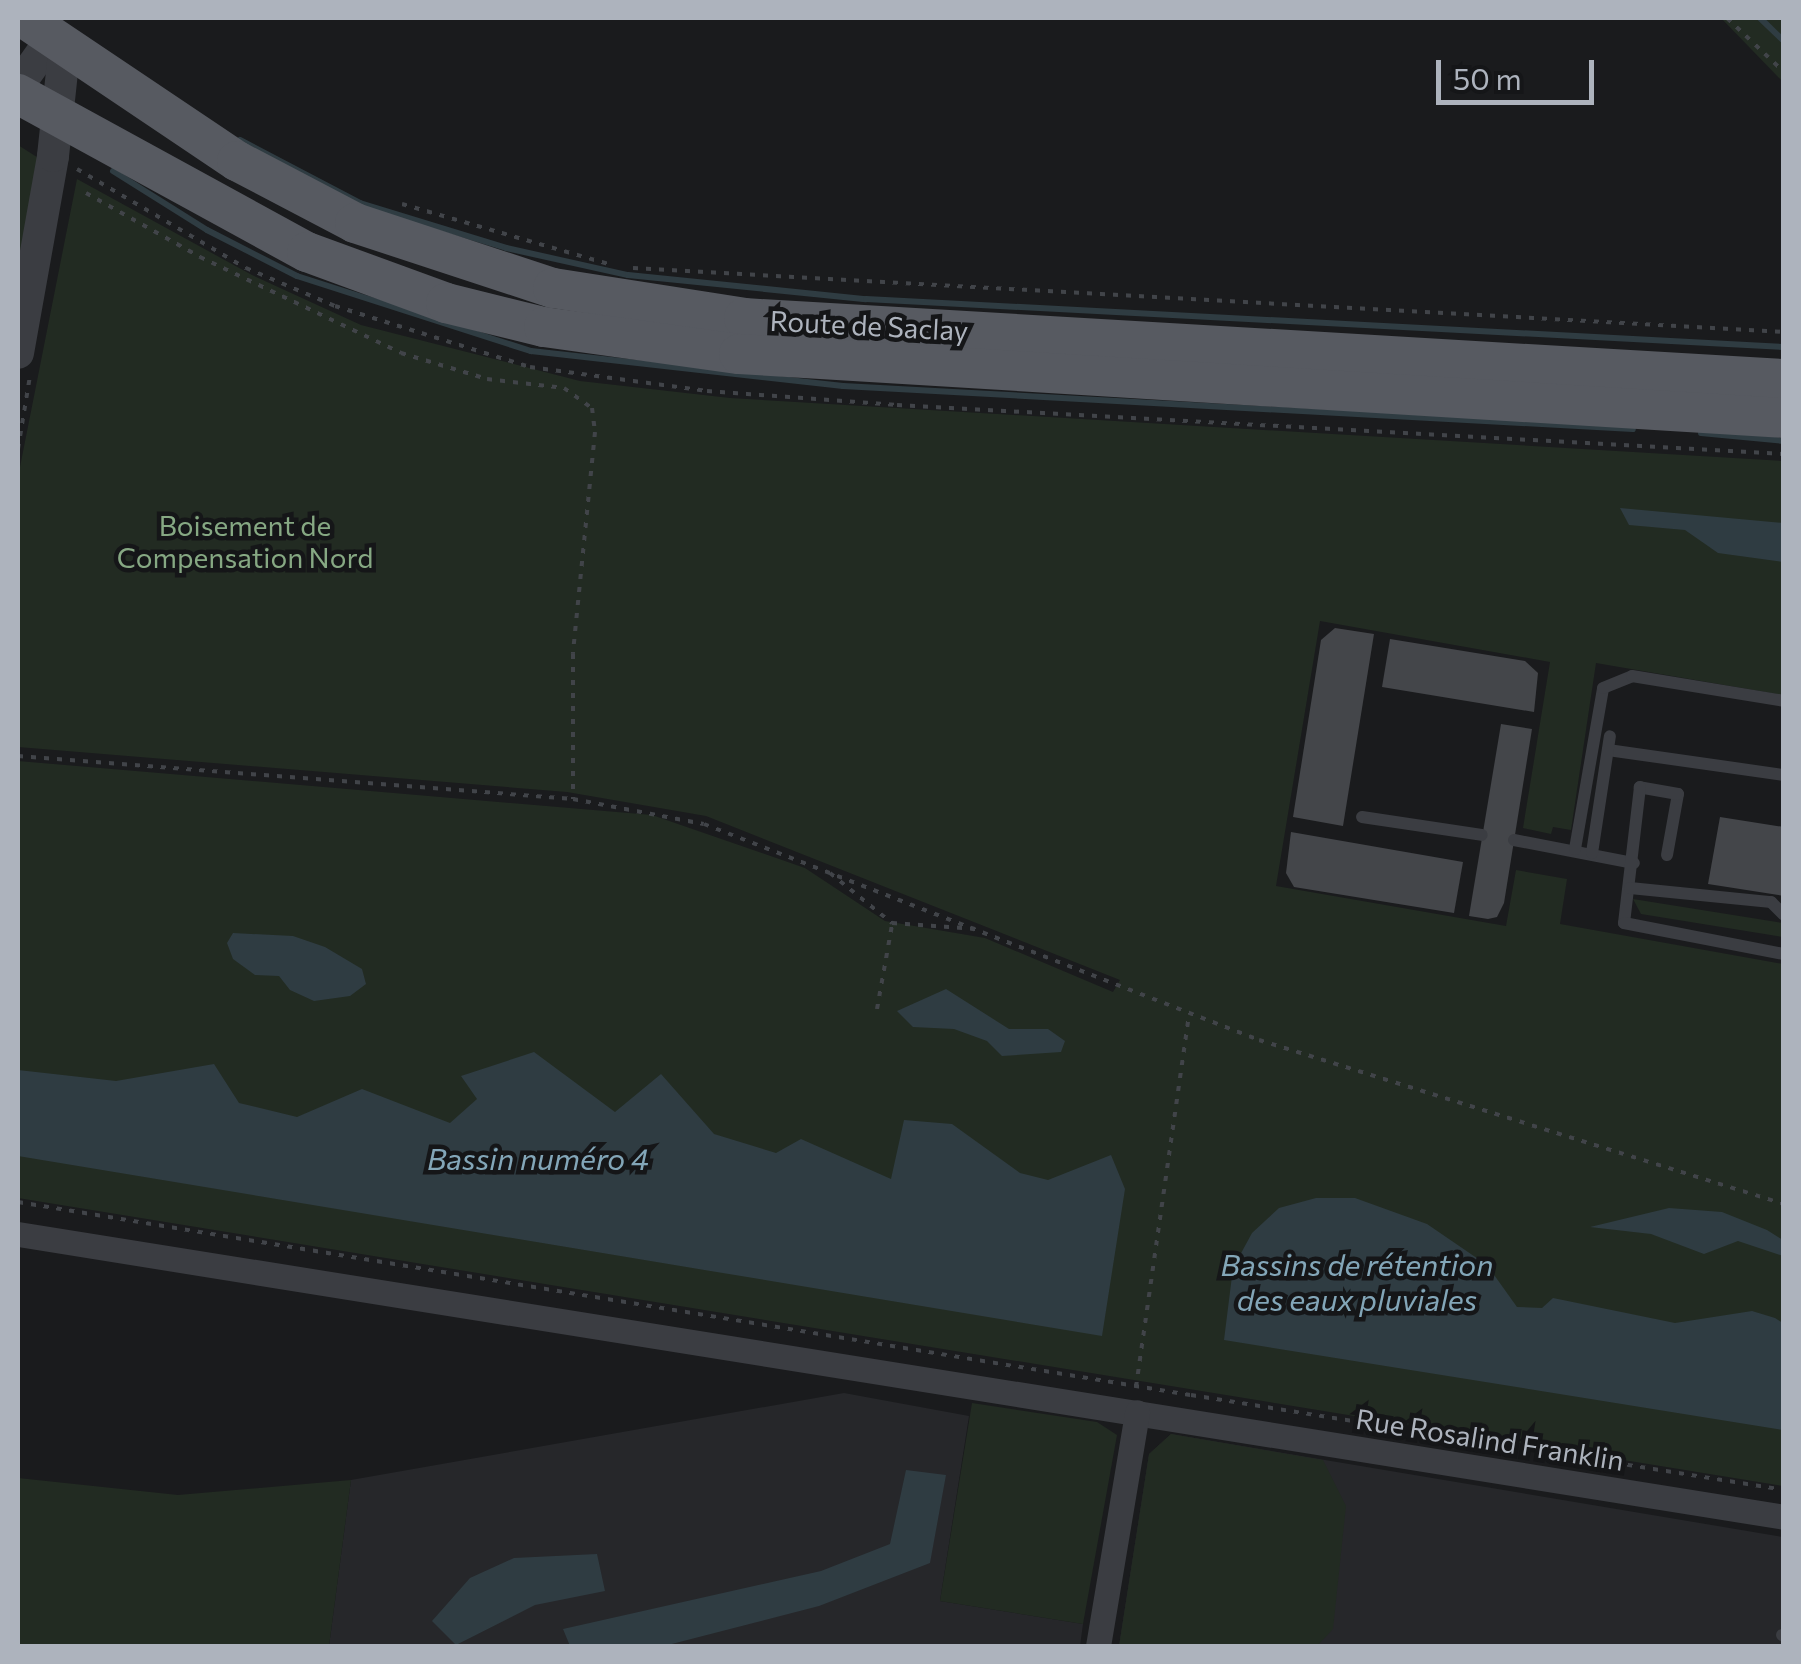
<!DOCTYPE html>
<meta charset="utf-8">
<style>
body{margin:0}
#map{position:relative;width:1801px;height:1664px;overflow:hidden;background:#1a1b1d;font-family:Commissioner,sans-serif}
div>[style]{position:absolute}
.built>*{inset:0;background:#26272a}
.green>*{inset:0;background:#222b22}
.water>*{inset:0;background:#2f3c42}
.stream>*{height:6px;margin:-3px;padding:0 3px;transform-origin:3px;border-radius:3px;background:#2f3c42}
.building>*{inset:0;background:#44464a}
.path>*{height:4px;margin-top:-2px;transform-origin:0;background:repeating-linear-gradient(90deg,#414449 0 5px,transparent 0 13px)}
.service>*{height:12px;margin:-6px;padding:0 6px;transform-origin:6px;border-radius:6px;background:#3b3d42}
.minor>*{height:25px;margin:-12.5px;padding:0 12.5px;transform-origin:12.5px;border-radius:12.5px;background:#3b3d42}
.tertiary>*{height:32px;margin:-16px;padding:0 16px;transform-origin:16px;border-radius:16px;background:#3b3d42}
.primary>*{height:40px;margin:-20px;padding:0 20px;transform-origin:20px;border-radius:20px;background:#575a61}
span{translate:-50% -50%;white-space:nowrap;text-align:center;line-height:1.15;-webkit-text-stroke:9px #151618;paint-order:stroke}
.street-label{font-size:28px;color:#adb3bd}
.park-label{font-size:28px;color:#86a883}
.water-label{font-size:30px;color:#83a6b8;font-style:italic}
.frame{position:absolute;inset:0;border:20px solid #adb3bd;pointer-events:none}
.scale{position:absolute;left:1436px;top:60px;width:158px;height:45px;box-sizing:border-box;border:5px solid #adb3bd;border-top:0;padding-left:12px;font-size:30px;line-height:35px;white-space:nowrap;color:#adb3bd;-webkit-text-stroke:8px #151618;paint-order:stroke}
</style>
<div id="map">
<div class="built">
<div style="clip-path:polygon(844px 1393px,969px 1416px,940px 1601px,1083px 1624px,1080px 1646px,329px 1646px,351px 1480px)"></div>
<div style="clip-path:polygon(1171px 1434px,1783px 1537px,1783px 1646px,1119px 1646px,1149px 1454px)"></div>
</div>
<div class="green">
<div style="clip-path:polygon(1721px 18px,1783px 18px,1783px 82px,1751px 49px)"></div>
<div style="clip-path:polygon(18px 145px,40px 159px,18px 293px)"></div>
<div style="clip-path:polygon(77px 179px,252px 275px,361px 325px,580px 381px,730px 398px,1783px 461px,1783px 695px,1596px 663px,1571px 830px,1553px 827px,1551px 834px,1523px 828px,1550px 662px,1320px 621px,1276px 886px,1506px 926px,1516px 870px,1567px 879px,1560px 924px,1783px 964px,1783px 1486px,18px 1198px,18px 761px,652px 815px,805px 868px,885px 921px,985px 938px,1113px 992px,1120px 980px,706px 816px,567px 792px,18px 747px,18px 477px)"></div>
<div style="clip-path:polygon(1633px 899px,1783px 923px,1783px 937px,1641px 914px)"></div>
<div style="clip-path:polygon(972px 1403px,1097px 1422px,1117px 1435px,1083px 1624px,940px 1601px)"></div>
<div style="clip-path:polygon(1171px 1434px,1323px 1460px,1346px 1506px,1333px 1629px,1317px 1646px,1119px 1646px,1149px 1454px)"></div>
<div style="clip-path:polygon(18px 1478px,178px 1495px,351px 1480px,329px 1646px,18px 1646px)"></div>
</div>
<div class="water">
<div style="clip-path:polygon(1620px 508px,1783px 523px,1783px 562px,1718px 553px,1685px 530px,1629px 525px)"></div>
<div style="clip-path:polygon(233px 933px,293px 936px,325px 947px,362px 969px,366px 984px,350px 996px,314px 1001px,290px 990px,279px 976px,255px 975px,233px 959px,227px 943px)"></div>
<div style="clip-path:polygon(946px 989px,1009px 1029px,1048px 1029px,1065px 1041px,1061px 1052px,1002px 1056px,987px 1041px,954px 1029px,913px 1027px,897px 1011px)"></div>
<div style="clip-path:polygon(534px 1052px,615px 1112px,661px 1074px,714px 1134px,776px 1153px,801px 1139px,891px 1179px,904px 1120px,952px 1124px,1020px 1173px,1048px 1180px,1111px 1155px,1125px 1189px,1102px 1336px,18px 1156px,18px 1070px,116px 1081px,214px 1064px,239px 1103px,297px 1117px,362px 1089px,450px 1123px,477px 1099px,461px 1076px)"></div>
<div style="clip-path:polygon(1316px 1198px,1355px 1198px,1427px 1224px,1487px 1265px,1517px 1307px,1542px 1308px,1553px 1298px,1675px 1323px,1752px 1311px,1775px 1318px,1783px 1323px,1783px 1430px,1224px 1340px,1233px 1268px,1252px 1233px,1279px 1208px)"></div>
<div style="clip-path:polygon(1669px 1208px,1722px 1212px,1767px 1230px,1783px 1240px,1783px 1256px,1738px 1241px,1704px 1254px,1651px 1234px,1590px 1227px)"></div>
<div style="clip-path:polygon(906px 1470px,946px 1475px,930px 1563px,819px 1606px,664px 1646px,570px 1646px,563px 1629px,821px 1571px,890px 1544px)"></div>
<div style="clip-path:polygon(597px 1554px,605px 1591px,535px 1605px,456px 1645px,432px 1621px,470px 1578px,514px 1558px)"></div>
</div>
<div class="stream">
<div style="left:1760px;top:18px;width:33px;rotate:44deg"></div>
<div style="left:240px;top:140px;width:136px;rotate:27.7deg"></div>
<div style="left:360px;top:203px;width:153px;rotate:17.1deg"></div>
<div style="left:506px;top:248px;width:125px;rotate:12.5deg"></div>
<div style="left:628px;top:275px;width:239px;rotate:5.8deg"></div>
<div style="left:866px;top:299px;width:919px;rotate:2.99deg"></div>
<div style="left:113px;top:171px;width:111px;rotate:32.1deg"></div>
<div style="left:207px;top:230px;width:101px;rotate:27.1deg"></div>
<div style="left:297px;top:276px;width:246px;rotate:17.8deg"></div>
<div style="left:531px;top:351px;width:314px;rotate:6.4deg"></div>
<div style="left:843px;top:386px;width:791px;rotate:3.12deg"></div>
<div style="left:1701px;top:433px;width:83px;rotate:5.5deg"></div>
</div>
<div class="building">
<div style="clip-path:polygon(1335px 628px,1374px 634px,1343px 826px,1293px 817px,1321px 640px)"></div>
<div style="clip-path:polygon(1390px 639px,1525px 661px,1538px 673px,1534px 712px,1382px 687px)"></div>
<div style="clip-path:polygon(1501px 724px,1532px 729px,1504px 903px,1497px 917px,1488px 919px,1469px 916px)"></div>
<div style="clip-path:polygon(1720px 817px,1784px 827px,1784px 896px,1708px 884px)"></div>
<div style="clip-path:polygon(1291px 832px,1463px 862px,1454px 913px,1294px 887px,1286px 873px)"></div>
</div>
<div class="path">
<div style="left:1727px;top:18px;width:79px;rotate:43.5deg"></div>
<div style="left:77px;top:169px;width:196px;rotate:30.4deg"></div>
<div style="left:246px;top:268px;width:97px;rotate:23.1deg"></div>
<div style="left:335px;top:306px;width:204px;rotate:17.4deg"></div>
<div style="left:530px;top:367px;width:179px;rotate:7.7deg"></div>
<div style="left:707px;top:391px;width:191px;rotate:4.2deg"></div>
<div style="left:897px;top:405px;width:888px;rotate:3.16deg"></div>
<div style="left:86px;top:193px;width:131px;rotate:29.3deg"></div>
<div style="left:200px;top:257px;width:223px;rotate:25.5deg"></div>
<div style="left:401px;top:353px;width:90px;rotate:16.8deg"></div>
<div style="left:487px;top:379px;width:78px;rotate:6.7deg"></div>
<div style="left:564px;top:388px;width:34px;rotate:36deg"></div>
<div style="left:592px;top:408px;width:24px;rotate:83deg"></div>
<div style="left:595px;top:432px;width:223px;rotate:95.7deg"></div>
<div style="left:573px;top:654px;width:145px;rotate:90deg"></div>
<div style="left:402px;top:204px;width:216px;rotate:16.2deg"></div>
<div style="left:633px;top:268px;width:1153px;rotate:3.18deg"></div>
<div style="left:18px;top:449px;width:74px;rotate:-80.7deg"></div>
<div style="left:18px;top:756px;width:557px;rotate:4.43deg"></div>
<div style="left:573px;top:799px;width:133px;rotate:10.8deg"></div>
<div style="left:704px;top:824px;width:596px;rotate:21.27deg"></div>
<div style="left:1259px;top:1040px;width:550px;rotate:17.35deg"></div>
<div style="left:830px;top:873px;width:80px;rotate:38.9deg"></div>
<div style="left:892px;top:923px;width:85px;rotate:4deg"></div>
<div style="left:877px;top:1009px;width:85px;rotate:-79.9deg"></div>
<div style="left:18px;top:1202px;width:1188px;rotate:9.35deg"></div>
<div style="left:1136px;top:1387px;width:376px;rotate:-81.9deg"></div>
<div style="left:1191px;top:1395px;width:601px;rotate:9.1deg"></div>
</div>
<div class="service">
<div style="left:1608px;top:750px;width:178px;rotate:8.1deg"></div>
<div style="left:1362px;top:817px;width:121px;rotate:8.5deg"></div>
<div style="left:1514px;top:840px;width:122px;rotate:10.9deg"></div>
<div style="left:1575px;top:849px;width:163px;rotate:-80.1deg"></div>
<div style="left:1603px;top:688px;width:31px;rotate:-22deg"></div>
<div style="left:1632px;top:676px;width:154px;rotate:9.3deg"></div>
<div style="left:1592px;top:853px;width:118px;rotate:-81.3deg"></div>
<div style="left:1667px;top:855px;width:62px;rotate:-79.8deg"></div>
<div style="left:1678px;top:794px;width:39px;rotate:-170deg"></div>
<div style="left:1640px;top:787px;width:137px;rotate:96.7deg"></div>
<div style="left:1624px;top:923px;width:163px;rotate:11deg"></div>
<div style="left:1630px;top:888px;width:142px;rotate:5.7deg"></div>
<div style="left:1771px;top:902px;width:18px;rotate:45deg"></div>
<div style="left:1782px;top:1635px;width:2px"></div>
</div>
<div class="minor">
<div style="left:18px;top:1234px;width:1789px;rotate:9.1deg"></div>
<div style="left:1098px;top:1646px;width:237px;rotate:-80.5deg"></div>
</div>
<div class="tertiary">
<div style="left:18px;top:86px;width:60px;rotate:-54.5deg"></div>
<div style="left:18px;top:353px;width:200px;rotate:-79.9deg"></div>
<div style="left:53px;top:156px;width:113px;rotate:-83.9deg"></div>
</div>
<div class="primary">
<div style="left:24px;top:18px;width:257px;rotate:33.9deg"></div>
<div style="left:237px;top:161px;width:133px;rotate:27.7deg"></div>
<div style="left:355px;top:223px;width:208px;rotate:18.2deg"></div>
<div style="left:553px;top:288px;width:193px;rotate:8.9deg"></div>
<div style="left:744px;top:318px;width:1042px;rotate:3.36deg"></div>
<div style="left:18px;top:94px;width:329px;rotate:28.7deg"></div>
<div style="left:307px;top:252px;width:148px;rotate:20.1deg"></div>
<div style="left:446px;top:303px;width:101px;rotate:13.8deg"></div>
<div style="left:544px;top:327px;width:197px;rotate:7.9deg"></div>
<div style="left:739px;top:354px;width:1047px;rotate:3.5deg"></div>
</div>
<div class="street-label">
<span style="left:869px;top:325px;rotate:3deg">Route de Saclay</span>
<span style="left:1490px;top:1439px;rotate:9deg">Rue Rosalind Franklin</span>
</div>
<div class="park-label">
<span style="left:245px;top:541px">Boisement de<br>Compensation Nord</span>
</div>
<div class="water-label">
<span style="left:538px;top:1158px">Bassin numéro 4</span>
<span style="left:1357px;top:1281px">Bassins de rétention<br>des eaux pluviales</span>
</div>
<div class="frame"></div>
<div class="scale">50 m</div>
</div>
